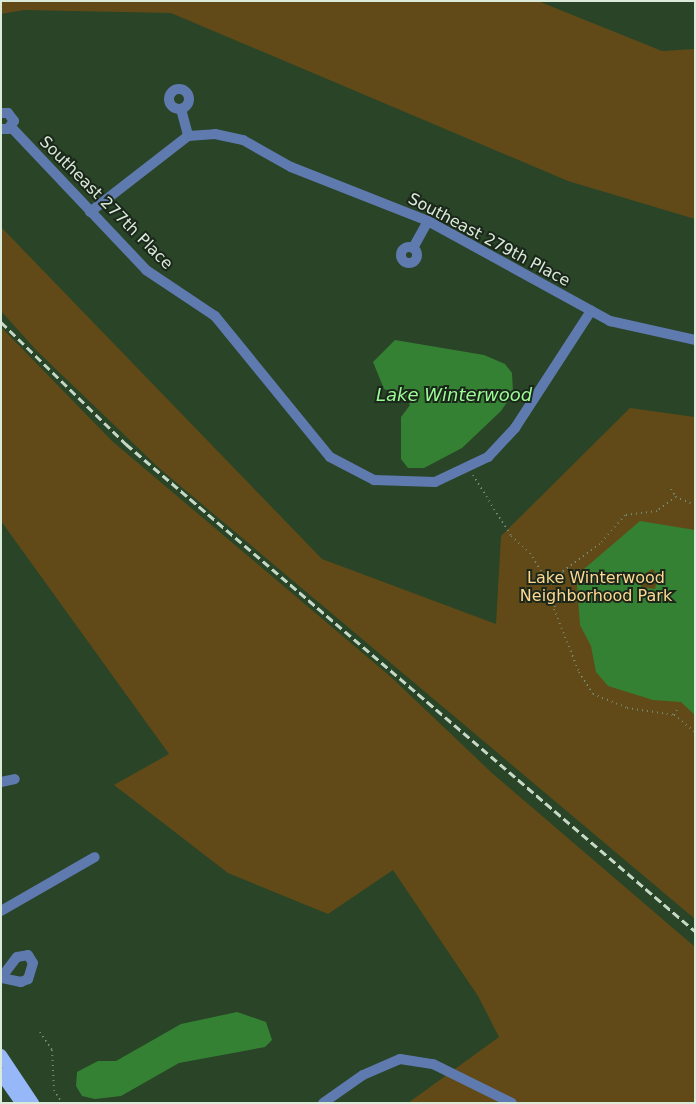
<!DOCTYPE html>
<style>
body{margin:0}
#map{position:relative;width:696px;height:1104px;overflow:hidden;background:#294427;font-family:"DejaVu Sans",sans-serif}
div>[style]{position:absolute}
.green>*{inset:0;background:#614a18}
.water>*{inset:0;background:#358133}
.path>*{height:2px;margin-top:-1px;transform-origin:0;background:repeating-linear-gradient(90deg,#738a72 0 1px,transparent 0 5px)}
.minor>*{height:10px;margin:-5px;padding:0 5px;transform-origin:5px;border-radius:5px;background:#5f7aaf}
.minor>.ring{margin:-5px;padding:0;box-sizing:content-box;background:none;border:10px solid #5f7aaf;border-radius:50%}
.major>*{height:12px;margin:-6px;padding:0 6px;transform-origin:6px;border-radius:6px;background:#96b7f8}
.rail>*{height:3px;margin-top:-1.5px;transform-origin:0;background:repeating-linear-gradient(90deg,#c7d9c6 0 8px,transparent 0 12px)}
span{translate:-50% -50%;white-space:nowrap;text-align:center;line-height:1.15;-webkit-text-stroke:4px #1b271a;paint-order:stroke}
.street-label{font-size:16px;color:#daebd9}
.park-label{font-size:16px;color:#fed890}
.water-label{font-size:18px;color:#9bfc95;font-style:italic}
.frame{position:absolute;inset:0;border:2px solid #daebd9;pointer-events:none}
</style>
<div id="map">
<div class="green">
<div style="clip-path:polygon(1px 1px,538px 1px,662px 51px,695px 49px,695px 219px,568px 181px,171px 13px,24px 10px,1px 14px)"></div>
<div style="clip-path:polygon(1px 227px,322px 559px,496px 624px,501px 536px,630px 408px,695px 417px,695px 919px,159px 468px,37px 351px,1px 311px)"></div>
<div style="clip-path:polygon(1px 327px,112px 441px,391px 677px,493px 774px,695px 947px,695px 1103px,408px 1103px,499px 1037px,478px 996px,393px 870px,328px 914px,228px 873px,114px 785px,169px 754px,1px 521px)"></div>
</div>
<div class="water">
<div style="clip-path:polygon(395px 340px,484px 355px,505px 364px,512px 373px,513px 393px,501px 411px,462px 448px,424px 468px,408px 468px,401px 459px,401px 417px,410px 405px,403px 396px,384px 389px,373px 362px)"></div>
<div style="clip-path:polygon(evenodd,640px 521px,695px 530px,695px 715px,681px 702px,653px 700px,608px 686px,596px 672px,591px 646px,580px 625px,577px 585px,584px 569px,640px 521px,653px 569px,658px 577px,655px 589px,641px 587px,642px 575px,653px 569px)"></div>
<div style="clip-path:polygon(237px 1012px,266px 1022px,272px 1040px,265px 1047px,179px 1063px,121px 1096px,95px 1099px,82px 1096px,76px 1086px,77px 1072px,98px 1061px,116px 1061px,181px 1024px)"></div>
</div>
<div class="path">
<div style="left:473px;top:475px;width:72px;rotate:58.1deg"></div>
<div style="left:511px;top:536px;width:25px;rotate:42deg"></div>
<div style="left:530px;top:553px;width:26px;rotate:59deg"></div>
<div style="left:543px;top:575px;width:16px;rotate:30deg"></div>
<div style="left:671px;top:489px;width:9px;rotate:58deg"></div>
<div style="left:695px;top:505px;width:21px;rotate:-157deg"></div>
<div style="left:676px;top:497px;width:24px;rotate:144deg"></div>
<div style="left:657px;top:511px;width:32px;rotate:173deg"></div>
<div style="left:625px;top:515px;width:38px;rotate:131deg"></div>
<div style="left:600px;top:544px;width:47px;rotate:143.6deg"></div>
<div style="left:562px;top:572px;width:38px;rotate:102deg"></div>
<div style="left:554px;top:609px;width:68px;rotate:68.4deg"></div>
<div style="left:579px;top:672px;width:26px;rotate:58deg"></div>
<div style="left:593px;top:694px;width:37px;rotate:22deg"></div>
<div style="left:627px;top:708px;width:48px;rotate:8.5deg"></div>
<div style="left:674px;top:715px;width:27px;rotate:39deg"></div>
<div style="left:674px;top:715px;width:9px;rotate:-63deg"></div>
<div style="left:40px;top:1032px;width:22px;rotate:56deg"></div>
<div style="left:52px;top:1050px;width:40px;rotate:87.1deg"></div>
<div style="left:54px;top:1090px;width:15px;rotate:58deg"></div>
</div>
<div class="minor">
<div class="ring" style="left:169px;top:89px;width:10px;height:10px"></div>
<div style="left:181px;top:109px;width:28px;rotate:75deg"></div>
<div style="left:1px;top:113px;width:7px"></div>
<div style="left:8px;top:113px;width:10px;rotate:53deg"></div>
<div style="left:14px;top:121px;width:10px;rotate:127deg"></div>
<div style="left:8px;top:129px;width:7px;rotate:180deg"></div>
<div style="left:11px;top:127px;width:197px;rotate:46.6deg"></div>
<div style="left:146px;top:270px;width:83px;rotate:33.7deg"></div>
<div style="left:215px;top:316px;width:182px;rotate:50.8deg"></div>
<div style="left:330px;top:457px;width:50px;rotate:27.6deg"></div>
<div style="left:374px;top:480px;width:61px;rotate:1.9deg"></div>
<div style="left:435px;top:482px;width:59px;rotate:-25.3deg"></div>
<div style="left:488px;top:457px;width:40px;rotate:-47deg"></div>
<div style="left:515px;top:428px;width:140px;rotate:-57deg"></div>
<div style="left:188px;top:136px;width:27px;rotate:-4deg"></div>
<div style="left:215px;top:134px;width:29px;rotate:12deg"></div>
<div style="left:243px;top:140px;width:55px;rotate:29.4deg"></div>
<div style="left:291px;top:167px;width:147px;rotate:21.5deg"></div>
<div style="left:428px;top:221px;width:208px;rotate:28.8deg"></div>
<div style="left:610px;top:321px;width:87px;rotate:12.6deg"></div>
<div style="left:90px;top:212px;width:124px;rotate:-37.8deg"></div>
<div class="ring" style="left:401px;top:247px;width:6px;height:6px"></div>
<div style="left:413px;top:248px;width:31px;rotate:-61deg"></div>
<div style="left:1px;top:782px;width:14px;rotate:-12deg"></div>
<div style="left:1px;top:911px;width:108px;rotate:-29.9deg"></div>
<div style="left:1px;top:978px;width:26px;rotate:-53deg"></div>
<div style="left:17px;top:957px;width:11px;rotate:-10deg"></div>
<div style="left:28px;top:955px;width:9px;rotate:58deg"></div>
<div style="left:33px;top:963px;width:17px;rotate:107deg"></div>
<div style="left:28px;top:979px;width:8px;rotate:157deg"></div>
<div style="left:21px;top:982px;width:19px;rotate:-168deg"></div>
<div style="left:323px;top:1103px;width:49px;rotate:-35deg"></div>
<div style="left:363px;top:1075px;width:40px;rotate:-23.4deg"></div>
<div style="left:400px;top:1059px;width:33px;rotate:9deg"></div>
<div style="left:433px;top:1064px;width:88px;rotate:26.3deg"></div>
</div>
<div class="major">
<div style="left:1px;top:1055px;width:58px;rotate:56.3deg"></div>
<div style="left:1px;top:1074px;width:35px;rotate:55deg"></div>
</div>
<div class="rail">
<div style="left:1px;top:322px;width:175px;rotate:44.3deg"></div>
<div style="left:126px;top:444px;width:749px;rotate:40.56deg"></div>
</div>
<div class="street-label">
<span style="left:106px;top:203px;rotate:45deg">Southeast 277th Place</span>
<span style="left:489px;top:240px;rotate:28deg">Southeast 279th Place</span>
</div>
<div class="park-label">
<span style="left:596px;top:587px">Lake Winterwood<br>Neighborhood Park</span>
</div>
<div class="water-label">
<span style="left:454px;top:395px">Lake Winterwood</span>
</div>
<div class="frame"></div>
</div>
